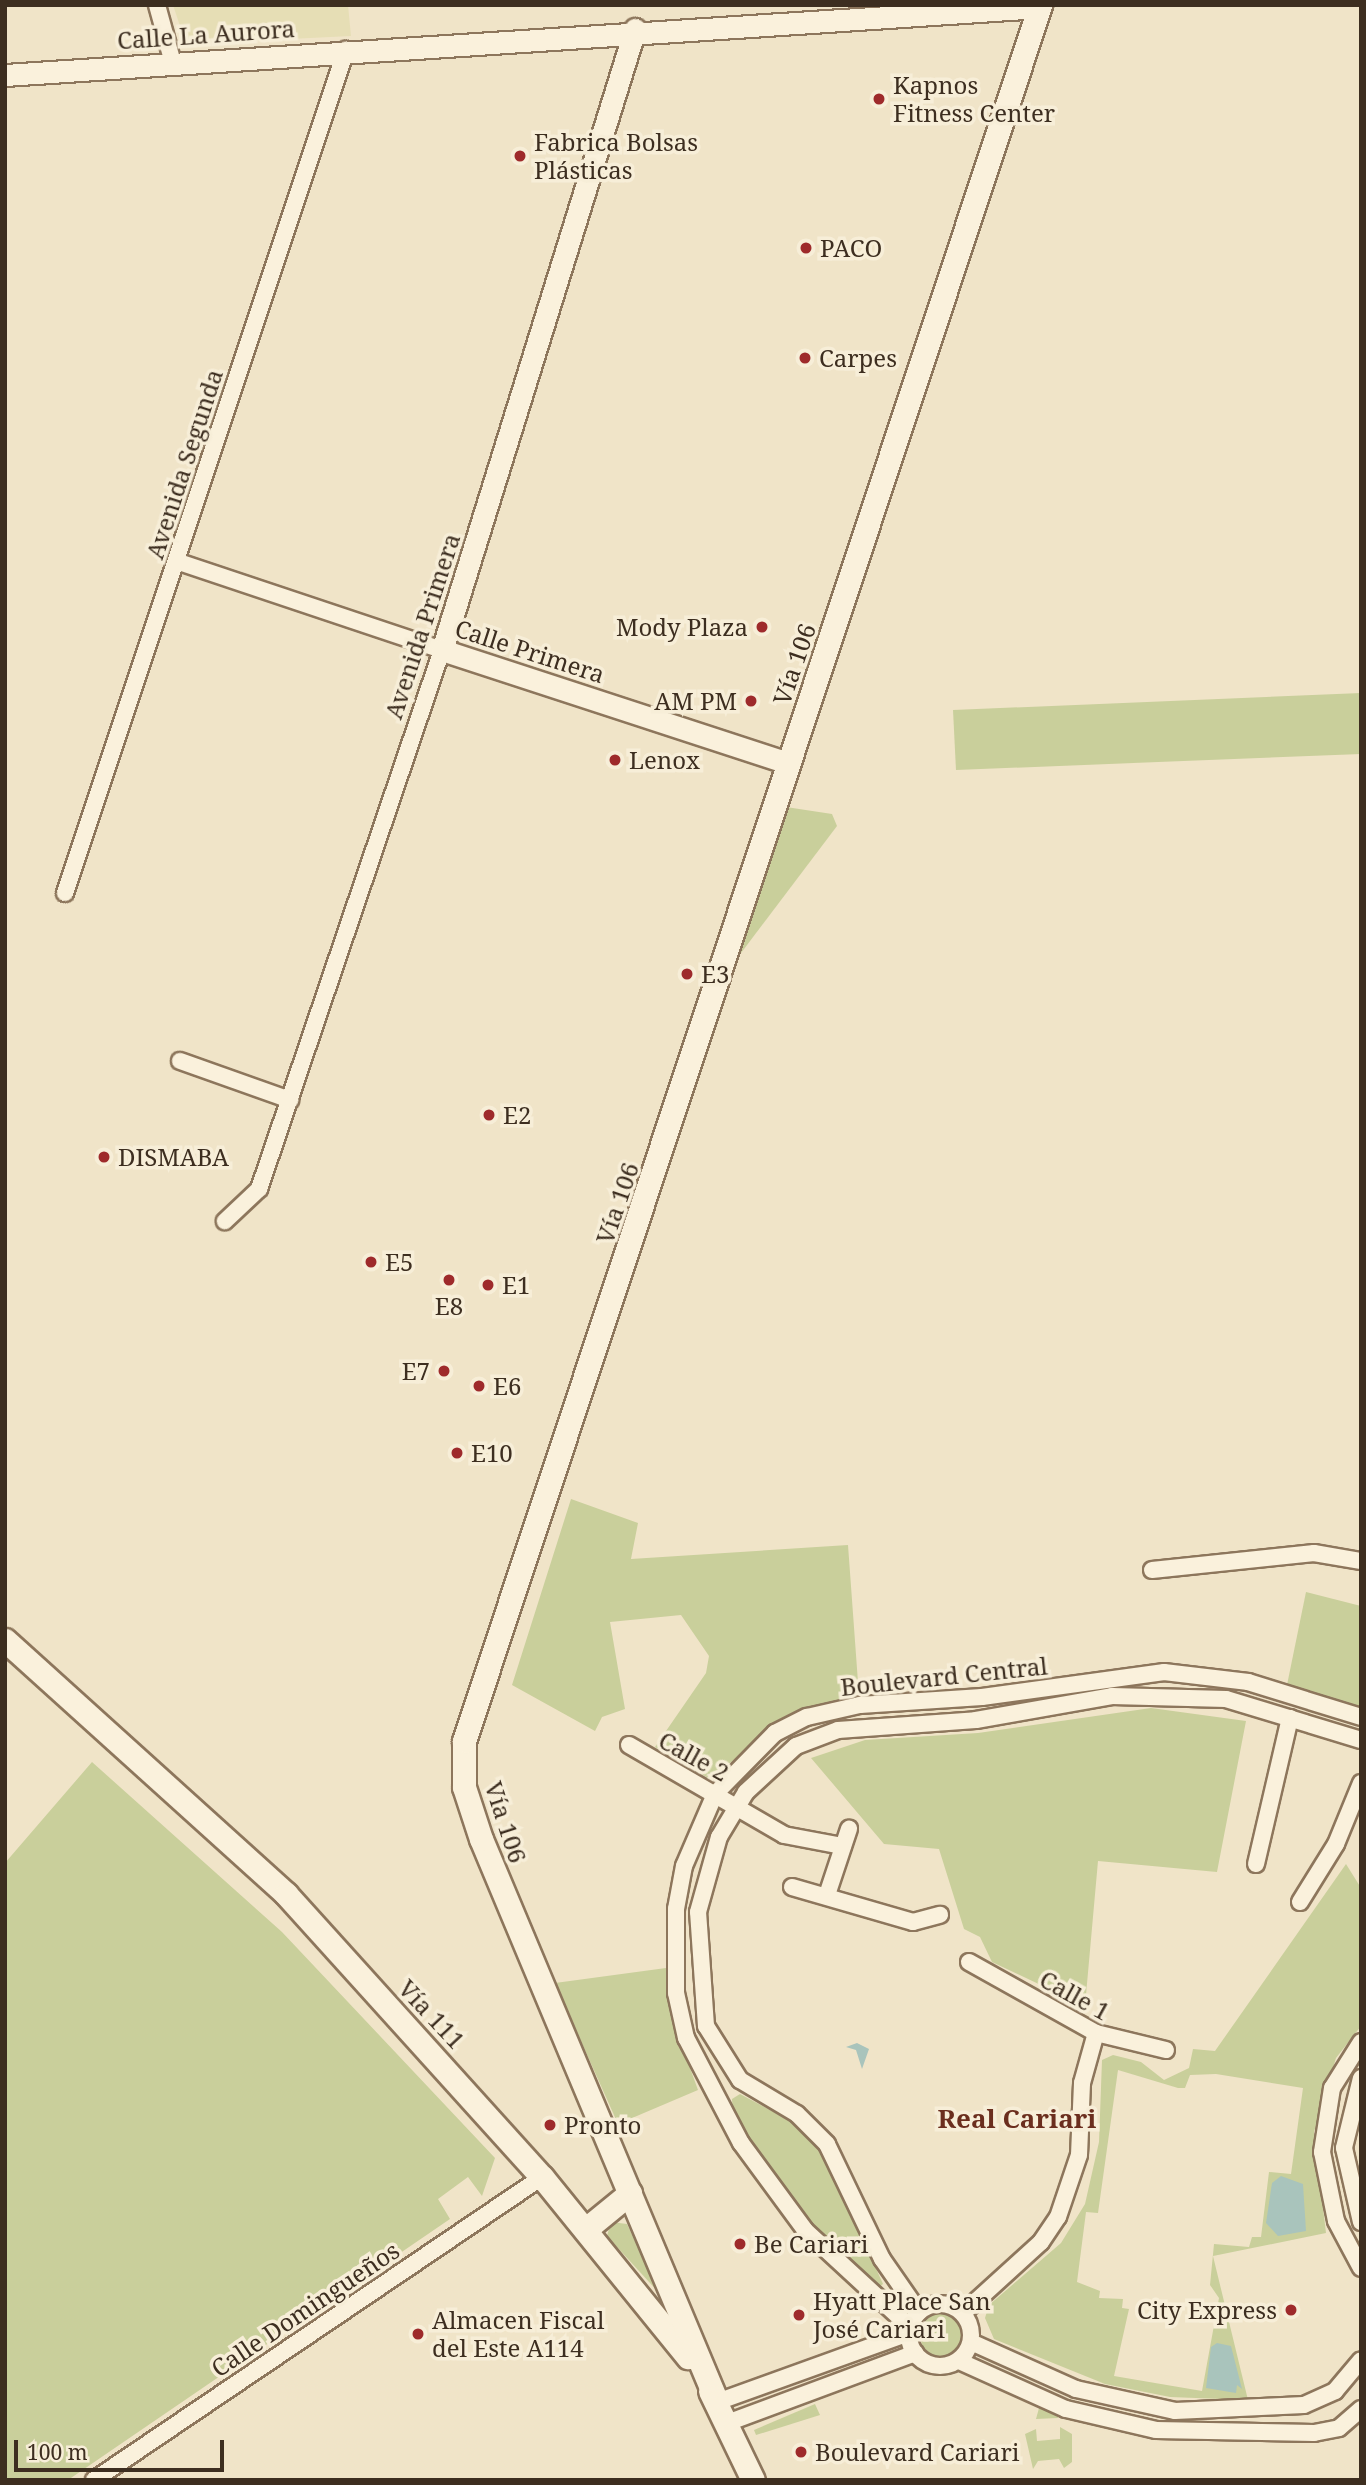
<!DOCTYPE html>
<meta charset="utf-8">
<style>
body{margin:0}
#map{position:relative;width:1366px;height:2485px;overflow:hidden;background:#f0e4c8;font-family:"Noto Serif",serif}
div>[style]{position:absolute}
.farmland>*{inset:0;background:#e6deb5}
.green>*{inset:0;background:#c9cf9b}
.round{border-radius:50%}
.water>*{inset:0;background:#a9c4bc}
.roads{filter:drop-shadow(2px 0 #8d765c) drop-shadow(-2px 0 #8d765c) drop-shadow(0 2px #8d765c) drop-shadow(0 -2px #8d765c)}
.minor>*{height:16px;margin:-8px;padding:0 8px;transform-origin:8px;border-radius:8px;background:#faf1dc}
.minor>.ring{margin:-8px;padding:0;box-sizing:content-box;background:none;border:16px solid #faf1dc;border-radius:50%}
.tertiary>*{height:21px;margin:-10.5px;padding:0 10.5px;transform-origin:10.5px;border-radius:10.5px;background:#faf1dc}
.secondary>*{height:23px;margin:-11.5px;padding:0 11.5px;transform-origin:11.5px;border-radius:11.5px;background:#faf1dc}
.dots>*{width:19px;height:19px;translate:-50% -50%;box-sizing:border-box;border:4px solid #f7eed8;border-radius:50%}
span{translate:-50% -50%;white-space:nowrap;text-align:center;line-height:1.15;-webkit-text-stroke:7px #f7eed8;paint-order:stroke}
.street-label{font-size:24px;color:#3d2e20}
.poi-label{font-size:24px;color:#3d2e20}
.left{translate:0 -50%;text-align:left}
.right{translate:-100% -50%;text-align:right}
.neighbourhood-label{font-size:26px;color:#6b2e1e;font-weight:700}
.frame{position:absolute;inset:0;border:7px solid #3d2e20;pointer-events:none}
.scale{position:absolute;left:14px;top:2440px;width:210px;height:32px;box-sizing:border-box;border:4px solid #3d2e20;border-top:0;padding-left:9px;font-size:21px;line-height:24px;white-space:nowrap;color:#3d2e20;-webkit-text-stroke:5px #f7eed8;paint-order:stroke}
</style>
<div id="map">
<div class="farmland">
<div style="clip-path:polygon(173px 5px,348px 5px,351px 36px,186px 44px)"></div>
</div>
<div class="green">
<div style="clip-path:polygon(1361px 693px,1361px 754px,956px 770px,953px 710px)"></div>
<div style="clip-path:polygon(786px 807px,832px 814px,837px 826px,738px 957px)"></div>
<div style="clip-path:polygon(571px 1499px,638px 1523px,631px 1559px,848px 1545px,859px 1696px,792px 1713px,710px 1779px,655px 1747px,706px 1673px,709px 1656px,681px 1615px,610px 1622px,625px 1709px,602px 1717px,595px 1731px,512px 1685px)"></div>
<div style="clip-path:polygon(1306px 1592px,1361px 1606px,1361px 1709px,1287px 1685px)"></div>
<div style="clip-path:polygon(1151px 1708px,1246px 1721px,1217px 1872px,1098px 1861px,1085px 2006px,992px 1962px,980px 1937px,964px 1929px,939px 1849px,884px 1844px,811px 1758px,865px 1740px,978px 1733px)"></div>
<div style="clip-path:polygon(92px 1762px,282px 1932px,495px 2158px,482px 2196px,468px 2177px,438px 2199px,450px 2219px,68px 2480px,5px 2480px,5px 1863px)"></div>
<div style="clip-path:polygon(evenodd,1346px 1864px,1361px 1888px,1361px 2026px,1336px 2058px,1314px 2132px,1326px 2233px,1213px 2256px,1248px 2400px,1170px 2397px,1105px 2384px,994px 2339px,985px 2318px,989px 2305px,1061px 2243px,1085px 2204px,1099px 2142px,1102px 2060px,1113px 2055px,1141px 2062px,1164px 2080px,1189px 2068px,1193px 2049px,1215px 2051px,1346px 1864px,1118px 2070px,1178px 2088px,1185px 2088px,1190px 2075px,1216px 2074px,1303px 2088px,1291px 2174px,1269px 2172px,1261px 2237px,1252px 2237px,1249px 2247px,1214px 2244px,1210px 2285px,1219px 2298px,1202px 2391px,1114px 2376px,1129px 2309px,1122px 2308px,1123px 2299px,1099px 2298px,1100px 2291px,1077px 2282px,1086px 2212px,1098px 2213px,1118px 2070px)"></div>
<div style="clip-path:polygon(666px 1968px,673px 2021px,698px 2090px,618px 2124px,555px 1983px)"></div>
<div style="clip-path:polygon(740px 2094px,787px 2119px,822px 2149px,883px 2284px,878px 2288px,826px 2244px,748px 2149px,733px 2115px,732px 2099px)"></div>
<div style="clip-path:polygon(611px 2222px,627px 2224px,660px 2294px,607px 2236px)"></div>
<div class="round" style="left:920px;top:2313px;width:44px;height:44px"></div>
<div style="clip-path:polygon(815px 2404px,820px 2415px,756px 2435px,754px 2430px)"></div>
<div style="clip-path:polygon(1039px 2408px,1057px 2413px,1058px 2418px,1036px 2419px)"></div>
<div style="clip-path:polygon(1060px 2427px,1072px 2434px,1072px 2462px,1064px 2468px,1059px 2459px,1038px 2461px,1033px 2469px,1025px 2434px,1036px 2429px,1037px 2441px,1060px 2439px)"></div>
</div>
<div class="water">
<div style="clip-path:polygon(857px 2043px,869px 2049px,862px 2069px,856px 2050px,846px 2047px)"></div>
<div style="clip-path:polygon(1281px 2176px,1303px 2184px,1306px 2231px,1278px 2236px,1266px 2223px,1272px 2183px)"></div>
<div style="clip-path:polygon(1217px 2343px,1231px 2346px,1242px 2389px,1237px 2385px,1236px 2393px,1206px 2388px,1211px 2347px)"></div>
</div>
<div class="roads">
<div class="minor">
<div style="left:157px;top:5px;width:60px;rotate:74.6deg"></div>
<div style="left:176px;top:561px;width:280px;rotate:18.5deg"></div>
<div style="left:442px;top:650px;width:569px;rotate:108.75deg"></div>
<div style="left:259px;top:1189px;width:47px;rotate:136.7deg"></div>
<div style="left:65px;top:893px;width:889px;rotate:-71.57deg"></div>
<div style="left:180px;top:1061px;width:117px;rotate:19.5deg"></div>
<div style="left:1152px;top:1570px;width:163px;rotate:-6deg"></div>
<div style="left:1314px;top:1553px;width:48px;rotate:9.7deg"></div>
<div style="left:629px;top:1745px;width:179px;rotate:30.1deg"></div>
<div style="left:784px;top:1835px;width:60px;rotate:10.6deg"></div>
<div style="left:1256px;top:1864px;width:150px;rotate:-76.9deg"></div>
<div style="left:792px;top:1887px;width:126px;rotate:16.1deg"></div>
<div style="left:913px;top:1922px;width:28px;rotate:-15deg"></div>
<div style="left:827px;top:1895px;width:70px;rotate:-71.6deg"></div>
<div style="left:1300px;top:1902px;width:68px;rotate:-58.2deg"></div>
<div style="left:1336px;top:1844px;width:66px;rotate:-67.7deg"></div>
<div style="left:969px;top:1962px;width:145px;rotate:29.2deg"></div>
<div style="left:1096px;top:2033px;width:72px;rotate:13.7deg"></div>
<div style="left:1361px;top:2042px;width:54px;rotate:122.2deg"></div>
<div style="left:1332px;top:2088px;width:65px;rotate:98.9deg"></div>
<div style="left:1322px;top:2152px;width:70px;rotate:78.5deg"></div>
<div style="left:1336px;top:2221px;width:53px;rotate:62deg"></div>
<div style="left:1361px;top:2078px;width:72px;rotate:103.7deg"></div>
<div style="left:1344px;top:2148px;width:76px;rotate:77.1deg"></div>
<div class="ring" style="left:909px;top:2304px;width:46px;height:46px"></div>
<div style="left:919px;top:2312px;width:65px;rotate:-124.9deg"></div>
<div style="left:882px;top:2259px;width:127px;rotate:-115.6deg"></div>
<div style="left:827px;top:2144px;width:42px;rotate:-135deg"></div>
<div style="left:797px;top:2114px;width:66px;rotate:-149.2deg"></div>
<div style="left:740px;top:2080px;width:64px;rotate:-122.2deg"></div>
<div style="left:706px;top:2026px;width:114px;rotate:-94deg"></div>
<div style="left:698px;top:1912px;width:78px;rotate:-74.4deg"></div>
<div style="left:719px;top:1837px;width:52px;rotate:-59deg"></div>
<div style="left:746px;top:1792px;width:68px;rotate:-42.6deg"></div>
<div style="left:796px;top:1746px;width:45px;rotate:-20.9deg"></div>
<div style="left:838px;top:1730px;width:138px;rotate:-4.1deg"></div>
<div style="left:976px;top:1720px;width:138px;rotate:-10deg"></div>
<div style="left:1112px;top:1696px;width:114px;rotate:1.5deg"></div>
<div style="left:1226px;top:1699px;width:141px;rotate:16.9deg"></div>
<div style="left:963px;top:2313px;width:105px;rotate:-42.3deg"></div>
<div style="left:1041px;top:2242px;width:30px;rotate:-56deg"></div>
<div style="left:1058px;top:2217px;width:65px;rotate:-71.3deg"></div>
<div style="left:1079px;top:2155px;width:72px;rotate:-87.6deg"></div>
<div style="left:1082px;top:2083px;width:52px;rotate:-74.4deg"></div>
<div style="left:910px;top:2327px;width:143px;rotate:-137.3deg"></div>
<div style="left:805px;top:2230px;width:108px;rotate:-126.3deg"></div>
<div style="left:741px;top:2143px;width:119px;rotate:-117.6deg"></div>
<div style="left:686px;top:2038px;width:46px;rotate:-102.5deg"></div>
<div style="left:676px;top:1993px;width:84px;rotate:-90deg"></div>
<div style="left:676px;top:1909px;width:44px;rotate:-79.5deg"></div>
<div style="left:684px;top:1866px;width:78px;rotate:-66.7deg"></div>
<div style="left:715px;top:1794px;width:86px;rotate:-45.5deg"></div>
<div style="left:775px;top:1733px;width:36px;rotate:-27deg"></div>
<div style="left:807px;top:1717px;width:54px;rotate:-12.8deg"></div>
<div style="left:860px;top:1705px;width:122px;rotate:-3.8deg"></div>
<div style="left:982px;top:1697px;width:184px;rotate:-7.8deg"></div>
<div style="left:1164px;top:1672px;width:85px;rotate:6.8deg"></div>
<div style="left:1248px;top:1682px;width:118px;rotate:17.2deg"></div>
<div style="left:971px;top:2342px;width:115px;rotate:24.1deg"></div>
<div style="left:1076px;top:2389px;width:101px;rotate:12.5deg"></div>
<div style="left:1175px;top:2411px;width:129px;rotate:-2.7deg"></div>
<div style="left:1304px;top:2405px;width:34px;rotate:-24deg"></div>
<div style="left:1335px;top:2391px;width:40px;rotate:-50deg"></div>
<div style="left:959px;top:2361px;width:117px;rotate:24.2deg"></div>
<div style="left:1066px;top:2409px;width:92px;rotate:13.1deg"></div>
<div style="left:1156px;top:2430px;width:158px;rotate:1.1deg"></div>
<div style="left:1314px;top:2433px;width:25px;rotate:-11deg"></div>
<div style="left:1339px;top:2428px;width:29px;rotate:-41deg"></div>
<div style="left:717px;top:2402px;width:204px;rotate:-19.8deg"></div>
<div style="left:727px;top:2423px;width:201px;rotate:-20.4deg"></div>
<div style="left:94px;top:2480px;width:541px;rotate:-34.07deg"></div>
</div>
<div class="tertiary">
<div style="left:635px;top:29px;width:650px;rotate:107.26deg"></div>
<div style="left:442px;top:650px;width:364px;rotate:18.1deg"></div>
<div style="left:5px;top:75px;width:1036px;rotate:-3.76deg"></div>
</div>
<div class="secondary">
<div style="left:5px;top:1640px;width:379px;rotate:42.1deg"></div>
<div style="left:286px;top:1894px;width:382px;rotate:47.9deg"></div>
<div style="left:542px;top:2177px;width:232px;rotate:51deg"></div>
<div style="left:586px;top:2229px;width:57px;rotate:-39.3deg"></div>
<div style="left:710px;top:2391px;width:99px;rotate:64.2deg"></div>
<div style="left:717px;top:2402px;width:610px;rotate:-112.74deg"></div>
<div style="left:481px;top:1839px;width:55px;rotate:-108.1deg"></div>
<div style="left:464px;top:1787px;width:46px;rotate:-90deg"></div>
<div style="left:464px;top:1741px;width:1829px;rotate:-71.64deg"></div>
</div>
</div>
<div class="dots">
<div style="left:879px;top:99px;background:#9e2a2b"></div>
<div style="left:520px;top:156px;background:#9e2a2b"></div>
<div style="left:806px;top:248px;background:#9e2a2b"></div>
<div style="left:805px;top:358px;background:#9e2a2b"></div>
<div style="left:762px;top:627px;background:#9e2a2b"></div>
<div style="left:751px;top:701px;background:#9e2a2b"></div>
<div style="left:615px;top:760px;background:#9e2a2b"></div>
<div style="left:687px;top:974px;background:#9e2a2b"></div>
<div style="left:489px;top:1115px;background:#9e2a2b"></div>
<div style="left:104px;top:1157px;background:#9e2a2b"></div>
<div style="left:371px;top:1262px;background:#9e2a2b"></div>
<div style="left:449px;top:1280px;background:#9e2a2b"></div>
<div style="left:488px;top:1285px;background:#9e2a2b"></div>
<div style="left:444px;top:1371px;background:#9e2a2b"></div>
<div style="left:479px;top:1386px;background:#9e2a2b"></div>
<div style="left:457px;top:1453px;background:#9e2a2b"></div>
<div style="left:550px;top:2125px;background:#9e2a2b"></div>
<div style="left:740px;top:2244px;background:#9e2a2b"></div>
<div style="left:1291px;top:2310px;background:#9e2a2b"></div>
<div style="left:799px;top:2315px;background:#9e2a2b"></div>
<div style="left:418px;top:2334px;background:#9e2a2b"></div>
<div style="left:801px;top:2452px;background:#9e2a2b"></div>
</div>
<div class="street-label">
<span style="left:206px;top:34px;rotate:-4deg">Calle La Aurora</span>
<span style="left:184px;top:464px;rotate:-72deg">Avenida Segunda</span>
<span style="left:422px;top:626px;rotate:-72deg">Avenida Primera</span>
<span style="left:530px;top:651px;rotate:18deg">Calle Primera</span>
<span style="left:794px;top:664px;rotate:-71deg">Vía 106</span>
<span style="left:617px;top:1203px;rotate:-71deg">Vía 106</span>
<span style="left:944px;top:1676px;rotate:-6deg">Boulevard Central</span>
<span style="left:694px;top:1756px;rotate:29deg">Calle 2</span>
<span style="left:506px;top:1822px;rotate:72deg">Vía 106</span>
<span style="left:1075px;top:1995px;rotate:29deg">Calle 1</span>
<span style="left:432px;top:2014px;rotate:47deg">Vía 111</span>
<span style="left:305px;top:2309px;rotate:-34deg">Calle Domingueños</span>
</div>
<div class="poi-label">
<span class="left" style="left:893px;top:99px">Kapnos<br>Fitness Center</span>
<span class="left" style="left:534px;top:156px">Fabrica Bolsas<br>Plásticas</span>
<span class="left" style="left:820px;top:248px">PACO</span>
<span class="left" style="left:819px;top:358px">Carpes</span>
<span class="right" style="left:748px;top:627px">Mody Plaza</span>
<span class="right" style="left:737px;top:701px">AM PM</span>
<span class="left" style="left:629px;top:760px">Lenox</span>
<span class="left" style="left:701px;top:974px">E3</span>
<span class="left" style="left:503px;top:1115px">E2</span>
<span class="left" style="left:118px;top:1157px">DISMABA</span>
<span class="left" style="left:385px;top:1262px">E5</span>
<span class="left" style="left:502px;top:1285px">E1</span>
<span style="left:449px;top:1306px">E8</span>
<span class="right" style="left:430px;top:1371px">E7</span>
<span class="left" style="left:493px;top:1386px">E6</span>
<span class="left" style="left:471px;top:1453px">E10</span>
<span class="left" style="left:564px;top:2125px">Pronto</span>
<span class="left" style="left:754px;top:2244px">Be Cariari</span>
<span class="left" style="left:813px;top:2315px">Hyatt Place San<br>José Cariari</span>
<span class="right" style="left:1277px;top:2310px">City Express</span>
<span class="left" style="left:432px;top:2334px">Almacen Fiscal<br>del Este A114</span>
<span class="left" style="left:815px;top:2452px">Boulevard Cariari</span>
</div>
<div class="neighbourhood-label">
<span style="left:1017px;top:2119px">Real Cariari</span>
</div>
<div class="frame"></div>
<div class="scale">100 m</div>
</div>
